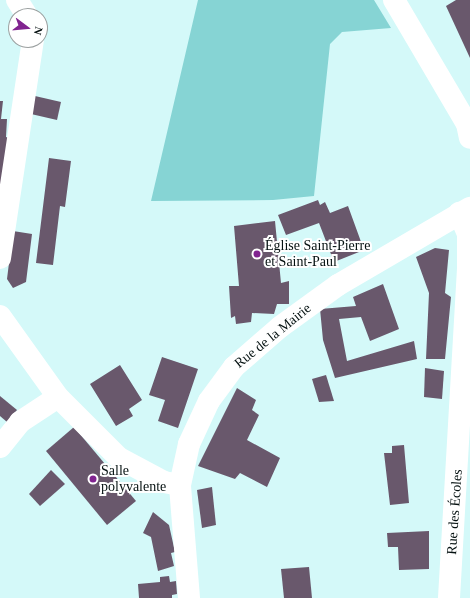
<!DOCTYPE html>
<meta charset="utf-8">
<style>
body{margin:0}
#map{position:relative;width:470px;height:598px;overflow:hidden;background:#d4f9f9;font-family:Georgia,serif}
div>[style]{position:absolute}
.green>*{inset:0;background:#86d4d4}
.building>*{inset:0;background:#69586c}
.minor>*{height:22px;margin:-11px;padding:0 11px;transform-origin:11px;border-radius:11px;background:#fff}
.dots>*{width:11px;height:11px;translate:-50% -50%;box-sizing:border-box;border:2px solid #fff;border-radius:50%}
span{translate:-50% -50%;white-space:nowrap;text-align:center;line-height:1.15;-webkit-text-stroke:4px #fff;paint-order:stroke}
.poi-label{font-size:14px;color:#051111}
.left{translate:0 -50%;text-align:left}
.street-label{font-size:14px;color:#051111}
.north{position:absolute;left:8px;top:8px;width:40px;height:40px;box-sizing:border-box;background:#fff;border:1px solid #9ba0a0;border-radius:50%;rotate:106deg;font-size:11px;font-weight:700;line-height:16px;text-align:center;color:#051111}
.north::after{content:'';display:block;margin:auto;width:14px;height:18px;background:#812490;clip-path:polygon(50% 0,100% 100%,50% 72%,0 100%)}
</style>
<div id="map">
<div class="green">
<div style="clip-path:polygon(198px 0,374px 0,391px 28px,342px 32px,330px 44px,314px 196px,273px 200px,151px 201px)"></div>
</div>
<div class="building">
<div style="clip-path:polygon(456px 0,470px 0,470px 58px,446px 6px)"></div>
<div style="clip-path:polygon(35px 96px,61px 102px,57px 120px,31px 114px)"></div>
<div style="clip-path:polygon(0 101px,3px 101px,1px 119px,7px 119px,6px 137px,9px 138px,5px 185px,0 184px)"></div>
<div style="clip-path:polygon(49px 158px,71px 161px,65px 207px,60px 206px,53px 265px,36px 263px)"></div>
<div style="clip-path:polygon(318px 200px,320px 205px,325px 202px,330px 213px,348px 206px,364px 250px,334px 262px,319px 223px,286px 235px,278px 215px)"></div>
<div style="clip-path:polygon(275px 221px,281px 283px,289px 281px,289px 304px,277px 304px,274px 314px,252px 313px,251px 322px,236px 324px,235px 316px,231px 318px,229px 286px,239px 286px,234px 226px)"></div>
<div style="clip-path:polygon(13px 231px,32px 234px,26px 282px,13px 288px,7px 279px)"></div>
<div style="clip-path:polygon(435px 248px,449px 250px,445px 293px,451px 297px,445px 359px,426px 359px,429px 293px,416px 257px)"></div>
<div style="clip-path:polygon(383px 284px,399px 329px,370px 341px,361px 317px,339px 319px,347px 361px,414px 341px,417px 359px,335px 378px,323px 340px,320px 309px,356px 306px,353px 297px)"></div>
<div style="clip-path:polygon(162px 357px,198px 369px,178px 428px,158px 421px,165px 400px,149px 395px)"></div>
<div style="clip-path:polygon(120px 365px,142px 400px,129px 409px,133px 416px,116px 426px,90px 384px)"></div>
<div style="clip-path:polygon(425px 368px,444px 371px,442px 399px,424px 397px)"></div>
<div style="clip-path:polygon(326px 375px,334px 401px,319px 402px,312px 379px)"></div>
<div style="clip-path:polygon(237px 388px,256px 400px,252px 410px,259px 415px,247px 440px,280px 458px,267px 487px,240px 473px,235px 479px,198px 466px)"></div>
<div style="clip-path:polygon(0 396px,17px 410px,7px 422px,0 416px)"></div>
<div style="clip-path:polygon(74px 427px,136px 501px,107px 525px,46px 451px)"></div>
<div style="clip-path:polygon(404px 445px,409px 503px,390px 505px,384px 453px,392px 453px,392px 446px)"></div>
<div style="clip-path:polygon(51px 470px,65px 484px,40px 506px,29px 494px)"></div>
<div style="clip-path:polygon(212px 487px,216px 525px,202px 528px,197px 490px)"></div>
<div style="clip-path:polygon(153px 512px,169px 525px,175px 552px,171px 553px,174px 566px,158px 571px,151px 537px,143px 533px)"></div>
<div style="clip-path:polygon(429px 531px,429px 569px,399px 570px,398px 547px,388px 547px,387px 533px)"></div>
<div style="clip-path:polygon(309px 567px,312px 598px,284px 598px,281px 569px)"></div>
<div style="clip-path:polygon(169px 576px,170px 582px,176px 581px,177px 594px,172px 595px,172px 598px,139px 598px,138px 584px,160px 582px,160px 577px)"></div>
</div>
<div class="minor">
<div style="left:17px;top:0;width:19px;rotate:58deg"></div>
<div style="left:394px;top:0;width:144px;rotate:59.5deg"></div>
<div style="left:467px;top:124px;width:14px;rotate:78deg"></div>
<div style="left:0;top:258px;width:220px;rotate:-81.4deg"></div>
<div style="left:0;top:316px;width:100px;rotate:54.4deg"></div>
<div style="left:58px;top:397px;width:86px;rotate:45deg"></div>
<div style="left:119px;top:458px;width:51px;rotate:28.1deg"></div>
<div style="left:164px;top:482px;width:16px;rotate:11deg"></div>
<div style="left:0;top:447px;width:32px;rotate:-51deg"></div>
<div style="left:20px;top:422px;width:45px;rotate:-33.3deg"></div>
<div style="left:189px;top:598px;width:113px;rotate:-94.6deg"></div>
<div style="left:180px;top:485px;width:42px;rotate:-77.6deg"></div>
<div style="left:189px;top:444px;width:47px;rotate:-65.1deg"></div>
<div style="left:209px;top:401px;width:42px;rotate:-53.7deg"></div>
<div style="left:234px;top:367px;width:61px;rotate:-41deg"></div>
<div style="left:280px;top:327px;width:72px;rotate:-35.9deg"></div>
<div style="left:338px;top:285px;width:153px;rotate:-30.3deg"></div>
<div style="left:449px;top:598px;width:332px;rotate:-86.7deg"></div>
<div style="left:468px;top:267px;width:33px;rotate:-90deg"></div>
<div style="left:468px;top:234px;width:23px;rotate:-113deg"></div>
</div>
<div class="dots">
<div style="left:257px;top:254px;background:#812490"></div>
<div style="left:93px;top:479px;background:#812490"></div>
</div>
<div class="poi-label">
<span class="left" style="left:265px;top:254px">Église Saint-Pierre<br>et Saint-Paul</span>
<span class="left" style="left:101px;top:479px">Salle<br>polyvalente</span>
</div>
<div class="street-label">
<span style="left:273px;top:336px;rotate:-39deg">Rue de la Mairie</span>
<span style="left:455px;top:512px;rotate:-86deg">Rue des Écoles</span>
</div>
<div class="north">N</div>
</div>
